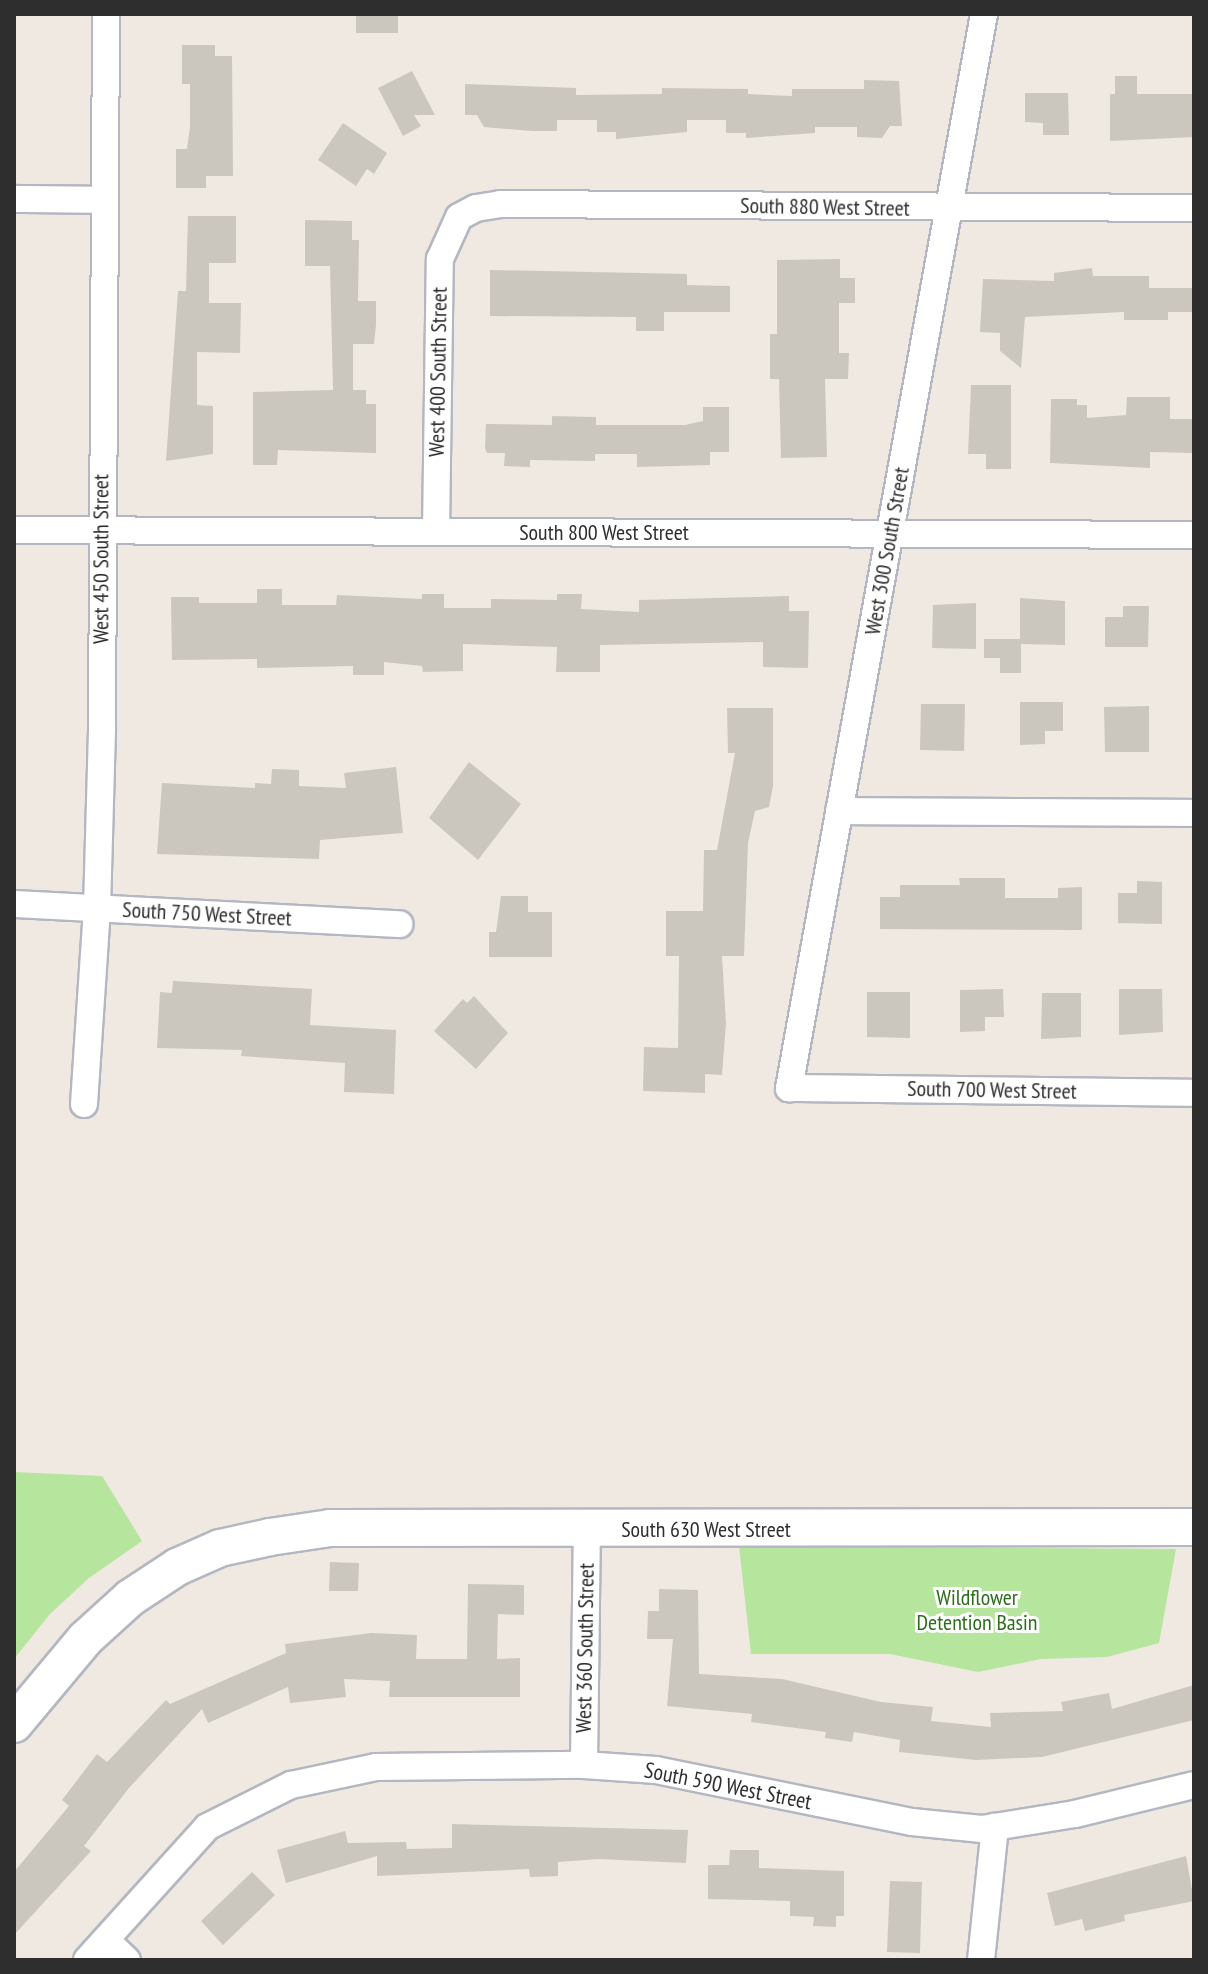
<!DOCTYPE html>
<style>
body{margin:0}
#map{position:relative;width:1208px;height:1974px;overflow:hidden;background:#efe9e1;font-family:"PT Sans Narrow",sans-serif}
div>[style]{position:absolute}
.green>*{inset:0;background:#b6e59e}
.building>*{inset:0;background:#cbc7bf}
.roads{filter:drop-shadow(2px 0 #b4b7c1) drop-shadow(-2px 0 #b4b7c1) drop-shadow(0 2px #b4b7c1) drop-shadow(0 -2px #b4b7c1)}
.street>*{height:26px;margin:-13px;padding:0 13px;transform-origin:13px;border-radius:13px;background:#fff}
.secondary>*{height:36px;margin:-18px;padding:0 18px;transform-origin:18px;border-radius:18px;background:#fff}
span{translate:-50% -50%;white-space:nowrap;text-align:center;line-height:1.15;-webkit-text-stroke:6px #fff;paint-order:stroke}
.street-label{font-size:22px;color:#2e2e2e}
.park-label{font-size:22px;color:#2c6e1b}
.frame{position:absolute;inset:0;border:16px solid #2e2e2e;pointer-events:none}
</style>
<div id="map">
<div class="green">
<div style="clip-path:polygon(14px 1472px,102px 1476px,142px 1541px,89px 1578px,50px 1614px,14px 1659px)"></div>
<div style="clip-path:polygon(739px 1546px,1176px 1549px,1159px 1643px,1107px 1657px,1041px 1659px,978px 1672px,890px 1654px,751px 1654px)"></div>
</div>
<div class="building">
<div style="clip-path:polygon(356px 14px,398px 14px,398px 33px,356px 33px)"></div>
<div style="clip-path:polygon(182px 45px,215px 45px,215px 56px,232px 56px,233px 176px,206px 176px,206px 188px,176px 188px,176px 149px,187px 149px,190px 127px,190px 84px,182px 84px)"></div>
<div style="clip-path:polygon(412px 71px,435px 115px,414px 115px,421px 126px,403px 136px,378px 88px)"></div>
<div style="clip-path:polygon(1115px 76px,1137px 76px,1137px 94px,1194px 94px,1194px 137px,1110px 141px,1110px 94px,1115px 94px)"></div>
<div style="clip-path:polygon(864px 80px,899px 81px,902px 126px,890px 126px,882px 138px,857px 137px,857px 127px,815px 127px,815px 133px,746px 138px,746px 133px,726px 133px,726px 120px,687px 120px,687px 132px,616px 139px,616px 132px,597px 132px,597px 120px,557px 120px,557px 131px,532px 131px,484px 127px,477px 115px,465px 115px,465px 84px,576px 88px,576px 95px,662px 94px,662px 88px,748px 89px,748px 94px,792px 96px,792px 89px,864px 89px)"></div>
<div style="clip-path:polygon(1025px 93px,1068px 93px,1069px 135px,1043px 135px,1043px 123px,1025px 122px)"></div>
<div style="clip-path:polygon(343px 123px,387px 153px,374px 174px,367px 169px,356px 186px,318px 160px)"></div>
<div style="clip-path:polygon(188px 216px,236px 216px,236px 263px,209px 263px,209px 303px,241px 303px,240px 353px,197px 352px,197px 405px,213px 406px,213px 454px,166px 461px,178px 291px,186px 291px)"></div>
<div style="clip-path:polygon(305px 220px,352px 221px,352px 240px,359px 240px,358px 301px,376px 301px,376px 325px,374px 344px,353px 344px,353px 390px,366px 390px,366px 404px,376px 404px,376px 453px,278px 450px,277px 465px,253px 465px,253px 392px,333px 390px,330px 266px,305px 266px)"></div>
<div style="clip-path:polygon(840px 259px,840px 278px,855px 278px,855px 303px,839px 303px,839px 353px,849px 353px,848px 379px,825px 379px,827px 457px,781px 458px,779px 379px,770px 379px,770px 334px,777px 334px,777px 260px)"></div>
<div style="clip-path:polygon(1092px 268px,1093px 276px,1149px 276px,1149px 288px,1194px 288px,1194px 312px,1168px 312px,1168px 320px,1124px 320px,1124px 312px,1025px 317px,1021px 368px,1000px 351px,1000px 333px,980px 332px,983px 279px,1054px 281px,1054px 273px)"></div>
<div style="clip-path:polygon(490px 270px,687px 274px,687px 285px,730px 286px,730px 312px,664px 312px,664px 331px,636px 331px,636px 317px,490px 316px)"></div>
<div style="clip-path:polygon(971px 385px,1011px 385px,1011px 469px,986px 469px,986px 454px,968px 454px)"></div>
<div style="clip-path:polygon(1127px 397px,1170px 397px,1170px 419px,1194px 419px,1194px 453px,1150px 452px,1150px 468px,1050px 463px,1051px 399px,1077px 399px,1077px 405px,1087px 405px,1087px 418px,1126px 415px)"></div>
<div style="clip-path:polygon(703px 407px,729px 407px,729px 452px,710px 452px,710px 465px,637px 467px,637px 454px,595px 454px,595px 461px,530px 460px,530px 467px,504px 466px,505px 453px,487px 453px,485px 448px,486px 424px,552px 425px,552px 416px,596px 417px,596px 425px,685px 425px,703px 421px)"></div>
<div style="clip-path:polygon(257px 589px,282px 589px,282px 605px,336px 605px,337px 595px,422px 599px,422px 594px,444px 594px,444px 608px,491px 608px,491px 599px,557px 600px,557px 594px,582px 594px,581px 609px,639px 612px,639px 600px,789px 596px,789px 611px,809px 611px,808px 668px,763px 667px,763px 642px,600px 645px,600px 672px,556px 672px,557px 647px,463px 644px,463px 671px,423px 672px,422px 666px,384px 662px,384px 675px,353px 675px,353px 666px,257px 668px,257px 659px,172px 660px,171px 597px,199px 597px,199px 603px,257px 603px)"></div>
<div style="clip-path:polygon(1020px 598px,1065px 601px,1065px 645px,1021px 644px,1021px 673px,1000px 673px,1000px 658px,984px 658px,984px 639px,1020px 639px)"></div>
<div style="clip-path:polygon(976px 603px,976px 649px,932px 648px,933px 605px)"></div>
<div style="clip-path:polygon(1123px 606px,1149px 606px,1148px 647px,1105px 647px,1105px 617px,1123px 617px)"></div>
<div style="clip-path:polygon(1020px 702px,1063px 702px,1063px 731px,1045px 731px,1045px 744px,1020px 745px)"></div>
<div style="clip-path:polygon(921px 704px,965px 704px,964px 751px,920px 750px)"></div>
<div style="clip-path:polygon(1149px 706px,1149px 752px,1105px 752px,1104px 707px)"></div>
<div style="clip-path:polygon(727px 708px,773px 708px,773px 786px,769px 807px,755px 811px,748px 843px,744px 956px,722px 956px,726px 1023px,722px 1075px,705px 1074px,705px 1093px,643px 1091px,644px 1047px,678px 1048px,679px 956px,666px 956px,666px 911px,703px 911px,704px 850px,717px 850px,735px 753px,728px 753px)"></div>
<div style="clip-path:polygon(469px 762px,521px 804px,478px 860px,429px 818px)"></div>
<div style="clip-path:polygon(396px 767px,403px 833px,320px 840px,319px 859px,157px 854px,162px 783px,255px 788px,255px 783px,271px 784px,272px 769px,299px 770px,299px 786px,346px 788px,344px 773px)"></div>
<div style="clip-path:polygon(959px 878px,1005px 878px,1005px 898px,1058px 898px,1058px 888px,1082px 887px,1082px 930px,880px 929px,880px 897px,900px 897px,900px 885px,960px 885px)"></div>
<div style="clip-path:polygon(1137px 881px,1162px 882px,1162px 924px,1118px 923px,1118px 893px,1137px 893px)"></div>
<div style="clip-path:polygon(501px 896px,528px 896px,528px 912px,552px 912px,552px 957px,489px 957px,489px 932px,496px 932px)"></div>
<div style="clip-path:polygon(173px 981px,312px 989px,310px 1025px,396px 1030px,394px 1094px,344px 1092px,345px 1063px,241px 1056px,242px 1050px,157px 1048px,160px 992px,172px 993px)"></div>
<div style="clip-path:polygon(1003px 989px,1004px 1017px,985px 1017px,985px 1031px,960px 1032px,960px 990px)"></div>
<div style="clip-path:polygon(1119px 989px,1162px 989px,1163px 1032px,1119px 1035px)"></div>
<div style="clip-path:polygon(867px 992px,910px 992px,910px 1038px,867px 1037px)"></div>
<div style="clip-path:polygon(1042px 993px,1081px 993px,1081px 1037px,1041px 1039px)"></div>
<div style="clip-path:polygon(474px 996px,508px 1033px,476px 1069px,434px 1031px,463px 999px,467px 1003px)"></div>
<div style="clip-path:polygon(330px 1562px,359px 1563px,358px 1591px,329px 1591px)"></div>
<div style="clip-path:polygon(468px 1584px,524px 1585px,524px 1615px,498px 1614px,497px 1659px,520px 1658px,520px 1697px,389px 1697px,390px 1681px,344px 1679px,346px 1697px,290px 1703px,288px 1687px,208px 1723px,202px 1709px,129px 1788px,84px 1846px,91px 1851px,14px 1935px,14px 1872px,69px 1806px,62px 1800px,97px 1754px,107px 1762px,166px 1700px,170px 1704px,286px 1653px,285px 1644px,371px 1633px,417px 1635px,416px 1659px,467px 1659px)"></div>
<div style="clip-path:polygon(659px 1589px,698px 1590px,699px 1674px,782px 1679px,881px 1702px,933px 1707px,931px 1721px,991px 1727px,990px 1713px,1063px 1711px,1061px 1702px,1109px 1693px,1112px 1709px,1194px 1685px,1194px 1720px,1042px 1757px,976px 1760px,899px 1752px,900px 1740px,854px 1732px,852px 1742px,825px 1738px,826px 1732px,751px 1722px,752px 1714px,667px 1706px,673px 1639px,647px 1639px,648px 1611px,659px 1611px)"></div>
<div style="clip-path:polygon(452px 1824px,688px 1830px,686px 1863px,598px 1859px,558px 1862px,558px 1876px,530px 1877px,529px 1869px,377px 1876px,377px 1856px,286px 1883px,277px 1850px,345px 1831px,348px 1843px,406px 1842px,407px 1849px,452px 1848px)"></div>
<div style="clip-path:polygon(730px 1850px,759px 1850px,759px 1868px,844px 1871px,844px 1916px,836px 1916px,836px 1927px,813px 1926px,814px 1917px,790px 1916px,790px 1901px,708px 1899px,708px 1865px,729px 1865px)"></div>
<div style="clip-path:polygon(1186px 1856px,1194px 1901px,1124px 1915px,1125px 1921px,1085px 1931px,1082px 1919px,1055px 1926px,1047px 1893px)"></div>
<div style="clip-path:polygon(252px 1872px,275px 1895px,223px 1945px,201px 1921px)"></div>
<div style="clip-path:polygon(890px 1881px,922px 1882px,920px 1953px,887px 1952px)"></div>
</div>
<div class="roads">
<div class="street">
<div style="left:984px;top:14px;width:1092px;rotate:100.29deg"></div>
<div style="left:789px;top:1088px;width:405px;rotate:0.7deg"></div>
<div style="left:14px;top:199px;width:90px;rotate:0.6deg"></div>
<div style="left:14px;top:530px;width:1180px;rotate:0.24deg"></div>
<div style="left:436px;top:532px;width:273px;rotate:-89.2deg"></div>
<div style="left:440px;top:259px;width:46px;rotate:-65.7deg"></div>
<div style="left:459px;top:217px;width:19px;rotate:-28deg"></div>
<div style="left:476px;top:208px;width:24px;rotate:-9deg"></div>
<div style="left:500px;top:204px;width:694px;rotate:0.33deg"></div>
<div style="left:839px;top:811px;width:355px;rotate:0.3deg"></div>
<div style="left:14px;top:904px;width:386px;rotate:3deg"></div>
<div style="left:84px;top:1104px;width:195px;rotate:-86.2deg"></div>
<div style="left:97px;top:909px;width:182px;rotate:-88.4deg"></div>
<div style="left:102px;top:727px;width:713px;rotate:-89.68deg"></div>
<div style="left:584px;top:1765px;width:235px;rotate:-89.3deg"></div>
<div style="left:106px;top:1940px;width:29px;rotate:44deg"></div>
<div style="left:87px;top:1960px;width:179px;rotate:-47.9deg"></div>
<div style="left:207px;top:1827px;width:94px;rotate:-26.6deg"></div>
<div style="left:291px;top:1785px;width:87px;rotate:-12deg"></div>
<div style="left:376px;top:1767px;width:208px;rotate:-0.6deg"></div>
<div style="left:584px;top:1765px;width:72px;rotate:4deg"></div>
<div style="left:656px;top:1770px;width:261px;rotate:11.5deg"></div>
<div style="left:912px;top:1822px;width:70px;rotate:5.7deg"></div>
<div style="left:982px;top:1829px;width:94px;rotate:-9.2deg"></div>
<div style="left:1075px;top:1814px;width:122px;rotate:-13.7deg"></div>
<div style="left:981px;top:1960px;width:134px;rotate:-84deg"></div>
</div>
<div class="secondary">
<div style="left:14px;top:1724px;width:111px;rotate:-50.1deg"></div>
<div style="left:85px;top:1639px;width:61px;rotate:-42.3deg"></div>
<div style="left:130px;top:1598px;width:56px;rotate:-33.4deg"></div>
<div style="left:177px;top:1567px;width:47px;rotate:-23.8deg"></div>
<div style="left:220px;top:1548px;width:51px;rotate:-12.4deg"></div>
<div style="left:270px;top:1537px;width:61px;rotate:-8.5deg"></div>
<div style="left:330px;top:1528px;width:864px;rotate:-0.07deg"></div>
</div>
</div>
<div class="street-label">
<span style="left:825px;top:207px;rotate:1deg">South 880 West Street</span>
<span style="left:438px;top:372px;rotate:-89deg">West 400 South Street</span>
<span style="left:604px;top:533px">South 800 West Street</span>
<span style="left:887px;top:551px;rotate:-80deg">West 300 South Street</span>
<span style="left:101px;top:559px;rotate:-90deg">West 450 South Street</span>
<span style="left:207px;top:914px;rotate:3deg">South 750 West Street</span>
<span style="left:992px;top:1090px;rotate:1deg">South 700 West Street</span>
<span style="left:706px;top:1530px">South 630 West Street</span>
<span style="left:585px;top:1648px;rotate:-89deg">West 360 South Street</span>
<span style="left:728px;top:1786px;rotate:11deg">South 590 West Street</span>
</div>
<div class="park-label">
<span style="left:977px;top:1610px">Wildflower<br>Detention Basin</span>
</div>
<div class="frame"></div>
</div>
